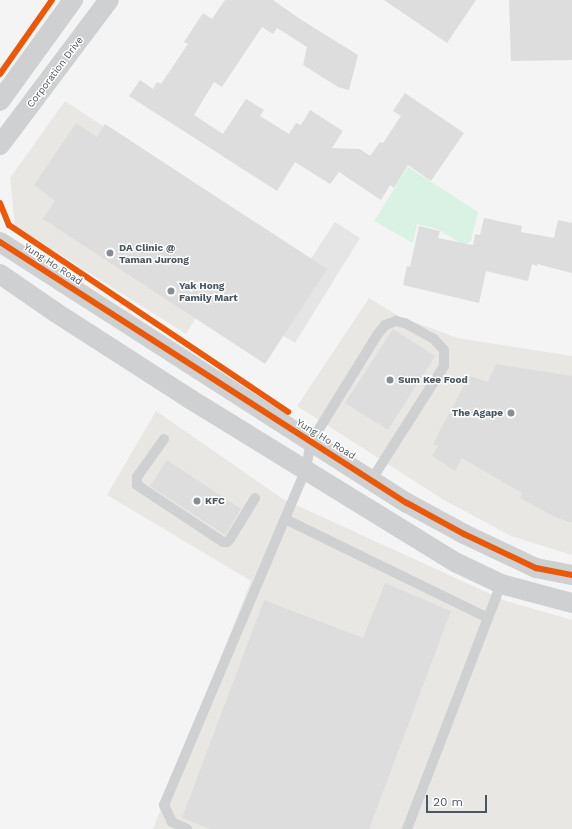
<!DOCTYPE html>
<style>
body{margin:0}
#map{position:relative;width:572px;height:829px;overflow:hidden;background:#f4f4f4;font-family:"Work Sans",sans-serif}
div>[style]{position:absolute}
.commercial>*{inset:0;background:#e8e7e3}
.education>*{inset:0;background:#e6e5e6}
.green>*{inset:0;background:#d9f2e3}
.building>*{inset:0;background:#ddddde}
.service>*{height:10px;margin:-5px;padding:0 5px;transform-origin:5px;border-radius:5px;background:#ced0d2}
.minor>*{height:20px;margin:-10px;padding:0 10px;transform-origin:10px;border-radius:10px;background:#ced0d2}
.cycleway>*{height:6px;margin:-3px;padding:0 3px;transform-origin:3px;border-radius:3px;background:#e8590c}
.dots>*{width:11px;height:11px;translate:-50% -50%;box-sizing:border-box;border:2px solid #fff;border-radius:50%}
span{translate:-50% -50%;white-space:nowrap;text-align:center;line-height:1.15;-webkit-text-stroke:3px #fff;paint-order:stroke}
.street-label{font-size:10px;color:#4a5661}
.poi-label{font-size:10px;color:#4a5661;font-weight:700}
.left{translate:0 -50%;text-align:left}
.right{translate:-100% -50%;text-align:right}
.scale{position:absolute;left:426px;top:795px;width:61px;height:18px;box-sizing:border-box;border:2px solid #4a5661;border-top:0;padding-left:5px;font-size:12px;line-height:14px;white-space:nowrap;color:#4a5661;-webkit-text-stroke:3px #fff;paint-order:stroke}
</style>
<div id="map">
<div class="commercial">
<div style="clip-path:polygon(65px 101px,106px 128px,203px 306px,186px 334px,15px 226px,10px 178px)"></div>
<div style="clip-path:polygon(369px 298px,400px 317px,458px 338px,572px 356px,572px 555px,511px 536px,444px 500px,297px 406px)"></div>
<div style="clip-path:polygon(156px 411px,283px 499px,506px 601px,572px 620px,572px 829px,153px 829px,251px 581px,107px 495px)"></div>
</div>
<div class="education">
<div style="clip-path:polygon(335px 222px,360px 238px,295px 343px,267px 326px)"></div>
</div>
<div class="green">
<div style="clip-path:polygon(408px 167px,478px 212px,471px 241px,464px 245px,437px 229px,417px 224px,413px 243px,374px 221px)"></div>
</div>
<div class="building">
<div style="clip-path:polygon(225px 0,273px 0,300px 19px,358px 55px,349px 90px,338px 87px,303px 65px,307px 47px,277px 28px,273px 34px,262px 27px,222px 87px,214px 82px,194px 115px,223px 134px,246px 99px,264px 110px,260px 116px,289px 134px,296px 123px,301px 125px,310px 110px,343px 131px,332px 148px,360px 149px,370px 156px,380px 142px,383px 143px,401px 116px,393px 111px,405px 93px,464px 133px,431px 181px,408px 165px,394px 188px,390px 185px,381px 200px,339px 172px,330px 184px,295px 162px,277px 191px,129px 96px,140px 80px,153px 89px,157px 82px,161px 84px,188px 44px,184px 42px,203px 13px,212px 19px)"></div>
<div style="clip-path:polygon(384px 0,476px 0,447px 43px)"></div>
<div style="clip-path:polygon(509px 0,572px 0,572px 60px,511px 61px)"></div>
<div style="clip-path:polygon(76px 123px,97px 137px,105px 124px,327px 269px,265px 364px,43px 219px,55px 201px,34px 185px)"></div>
<div style="clip-path:polygon(484px 218px,522px 226px,521px 232px,554px 238px,558px 220px,572px 223px,572px 273px,537px 264px,537px 266px,532px 264px,528px 281px,486px 271px,479px 303px,403px 285px,407px 266px,410px 267px,419px 226px,440px 231px,438px 238px,473px 245px,475px 234px,480px 235px)"></div>
<div style="clip-path:polygon(393px 329px,435px 356px,388px 430px,345px 403px)"></div>
<div style="clip-path:polygon(496px 364px,572px 376px,572px 523px,555px 517px,520px 498px,522px 493px,462px 458px,455px 471px,432px 456px,438px 446px,433px 444px,469px 376px,488px 382px)"></div>
<div style="clip-path:polygon(167px 460px,241px 509px,225px 535px,150px 486px)"></div>
<div style="clip-path:polygon(385px 583px,451px 611px,369px 829px,210px 829px,182px 818px,264px 600px,363px 638px)"></div>
</div>
<div class="service">
<div style="left:164px;top:439px;width:47px;rotate:125.4deg"></div>
<div style="left:137px;top:477px;width:8px;rotate:90deg"></div>
<div style="left:137px;top:485px;width:103px;rotate:33.5deg"></div>
<div style="left:223px;top:542px;width:4px"></div>
<div style="left:227px;top:542px;width:4px;rotate:-45deg"></div>
<div style="left:230px;top:539px;width:48px;rotate:-58.6deg"></div>
<div style="left:285px;top:519px;width:226px;rotate:26deg"></div>
<div style="left:187px;top:829px;width:17px;rotate:-155deg"></div>
<div style="left:172px;top:822px;width:19px;rotate:-115deg"></div>
<div style="left:164px;top:805px;width:365px;rotate:-67.1deg"></div>
<div style="left:306px;top:469px;width:27px;rotate:-80deg"></div>
<div style="left:311px;top:442px;width:126px;rotate:-58.3deg"></div>
<div style="left:377px;top:335px;width:13px;rotate:-51deg"></div>
<div style="left:385px;top:325px;width:12px;rotate:-20deg"></div>
<div style="left:396px;top:321px;width:9px;rotate:13deg"></div>
<div style="left:405px;top:323px;width:33px;rotate:29deg"></div>
<div style="left:434px;top:339px;width:15px;rotate:48deg"></div>
<div style="left:444px;top:350px;width:16px;rotate:90deg"></div>
<div style="left:444px;top:366px;width:134px;rotate:122.5deg"></div>
<div style="left:407px;top:829px;width:262px;rotate:-69deg"></div>
</div>
<div class="minor">
<div style="left:0;top:101px;width:125px;rotate:-54.1deg"></div>
<div style="left:0;top:145px;width:181px;rotate:-53.1deg"></div>
<div style="left:0;top:242px;width:483px;rotate:32.7deg"></div>
<div style="left:407px;top:503px;width:65px;rotate:28.5deg"></div>
<div style="left:464px;top:534px;width:80px;rotate:25.3deg"></div>
<div style="left:536px;top:568px;width:37px;rotate:11deg"></div>
<div style="left:0;top:274px;width:67px;rotate:34.6deg"></div>
<div style="left:55px;top:312px;width:161px;rotate:32.8deg"></div>
<div style="left:190px;top:399px;width:313px;rotate:31.6deg"></div>
<div style="left:457px;top:563px;width:49px;rotate:25.5deg"></div>
<div style="left:501px;top:584px;width:73px;rotate:15deg"></div>
</div>
<div class="cycleway">
<div style="left:0;top:74px;width:90px;rotate:-54.9deg"></div>
<div style="left:0;top:203px;width:24px;rotate:68deg"></div>
<div style="left:9px;top:225px;width:336px;rotate:33.8deg"></div>
<div style="left:0;top:242px;width:483px;rotate:32.7deg"></div>
<div style="left:407px;top:503px;width:65px;rotate:28.5deg"></div>
<div style="left:464px;top:534px;width:80px;rotate:25.3deg"></div>
<div style="left:536px;top:568px;width:37px;rotate:11deg"></div>
</div>
<div class="dots">
<div style="left:110px;top:253px;background:#868d94"></div>
<div style="left:171px;top:291px;background:#868d94"></div>
<div style="left:390px;top:380px;background:#868d94"></div>
<div style="left:511px;top:413px;background:#868d94"></div>
<div style="left:197px;top:501px;background:#868d94"></div>
</div>
<div class="street-label">
<span style="left:55px;top:72px;rotate:-53deg">Corporation Drive</span>
<span style="left:53px;top:264px;rotate:33deg">Yung Ho Road</span>
<span style="left:326px;top:439px;rotate:32deg">Yung Ho Road</span>
</div>
<div class="poi-label">
<span class="left" style="left:119px;top:253px">DA Clinic @<br>Taman Jurong</span>
<span class="left" style="left:179px;top:291px">Yak Hong<br>Family Mart</span>
<span class="left" style="left:398px;top:380px">Sum Kee Food</span>
<span class="right" style="left:503px;top:413px">The Agape</span>
<span class="left" style="left:205px;top:501px">KFC</span>
</div>
<div class="scale">20 m</div>
</div>
